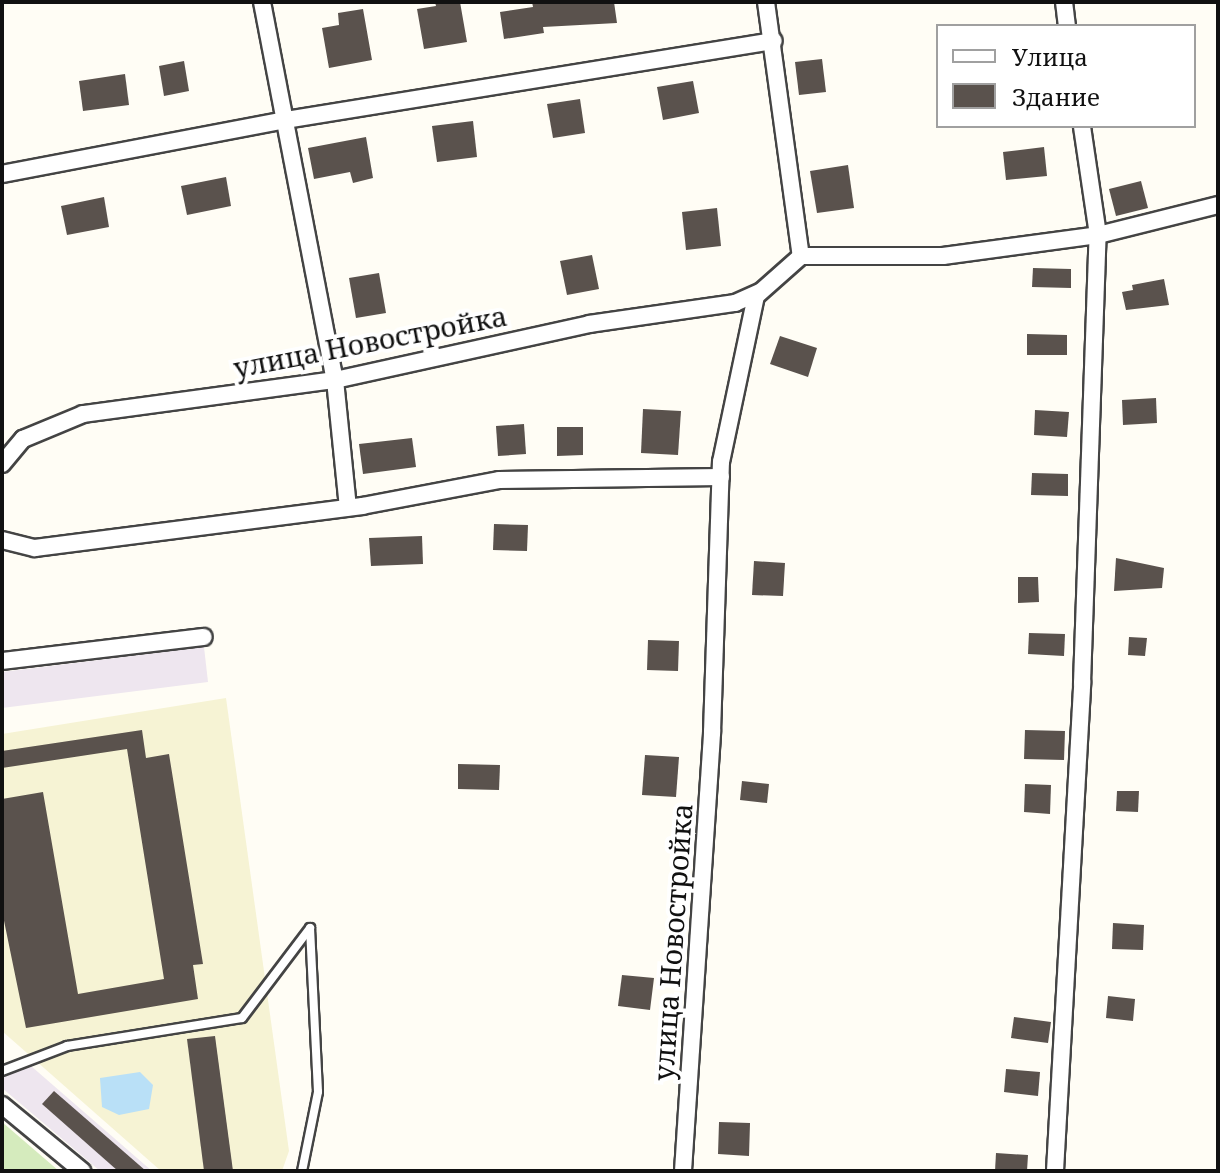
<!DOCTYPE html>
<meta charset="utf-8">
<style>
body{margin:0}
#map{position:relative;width:1220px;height:1173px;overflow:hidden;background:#fffdf5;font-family:"Noto Serif",serif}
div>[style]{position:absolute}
.industrial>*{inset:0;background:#eee6ef}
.farmland>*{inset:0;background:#f6f3d4}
.green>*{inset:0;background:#d5ebbd}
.water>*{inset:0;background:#b9e0f7}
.building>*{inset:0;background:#5a524d}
.roads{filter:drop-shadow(2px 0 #444) drop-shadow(-2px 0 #444) drop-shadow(0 2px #444) drop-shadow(0 -2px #444)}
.lane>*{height:8px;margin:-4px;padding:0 4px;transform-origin:4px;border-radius:4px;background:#fff}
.street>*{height:16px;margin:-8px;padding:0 8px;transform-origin:8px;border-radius:8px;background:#fff}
span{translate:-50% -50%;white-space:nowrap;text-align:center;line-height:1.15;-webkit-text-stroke:8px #fff;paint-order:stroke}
.street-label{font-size:28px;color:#111}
.frame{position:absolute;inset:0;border:4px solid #111;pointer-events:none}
.legend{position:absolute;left:936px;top:24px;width:260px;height:104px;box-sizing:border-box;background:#fff;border:2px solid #a0a0a0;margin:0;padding:10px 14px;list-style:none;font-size:24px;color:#111}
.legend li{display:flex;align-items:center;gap:16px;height:40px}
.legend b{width:40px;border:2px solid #a0a0a0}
</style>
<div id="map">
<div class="industrial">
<div style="clip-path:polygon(204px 647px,208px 682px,2px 708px,2px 672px)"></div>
<div style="clip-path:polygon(31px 1066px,152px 1171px,100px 1171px,2px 1088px,2px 1078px)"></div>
</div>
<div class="farmland">
<div style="clip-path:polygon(226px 698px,289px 1151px,282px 1171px,161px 1171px,2px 1031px,2px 734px)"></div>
</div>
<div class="green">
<div style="clip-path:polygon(2px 1122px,59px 1171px,3px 1171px)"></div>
</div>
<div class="water">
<div style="clip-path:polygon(140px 1072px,153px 1085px,149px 1109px,119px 1115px,102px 1107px,100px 1078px)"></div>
</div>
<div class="building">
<div style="clip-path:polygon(435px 2px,460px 2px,467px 42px,424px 49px,417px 9px,436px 6px)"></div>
<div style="clip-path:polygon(532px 2px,614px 2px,617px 23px,543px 27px,544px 33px,504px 39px,500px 12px,533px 7px)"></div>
<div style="clip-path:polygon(363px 9px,372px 60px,329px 68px,322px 28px,339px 25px,338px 13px)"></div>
<div style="clip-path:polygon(822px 59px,826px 92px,799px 95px,795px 62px)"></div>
<div style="clip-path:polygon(184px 61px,189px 91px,164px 96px,159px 66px)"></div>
<div style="clip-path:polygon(125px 74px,129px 105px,83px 111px,79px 81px)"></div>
<div style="clip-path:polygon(693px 81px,699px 113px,663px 120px,657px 87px)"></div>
<div style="clip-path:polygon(580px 99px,585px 133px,553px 138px,547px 104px)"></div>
<div style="clip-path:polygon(473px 121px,477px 157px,437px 162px,432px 126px)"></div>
<div style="clip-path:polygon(366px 137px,373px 178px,353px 183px,350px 172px,314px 179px,308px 148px)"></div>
<div style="clip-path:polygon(1044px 147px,1047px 176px,1006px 180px,1003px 152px)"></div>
<div style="clip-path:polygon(848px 165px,854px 208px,817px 213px,810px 171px)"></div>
<div style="clip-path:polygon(226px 177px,231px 206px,187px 215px,181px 186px)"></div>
<div style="clip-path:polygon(1141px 181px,1148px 208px,1116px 216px,1109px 189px)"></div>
<div style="clip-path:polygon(104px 197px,109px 227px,67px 235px,61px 206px)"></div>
<div style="clip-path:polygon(717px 208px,721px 246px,686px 250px,682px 212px)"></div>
<div style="clip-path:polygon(592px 255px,599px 289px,567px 295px,560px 261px)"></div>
<div style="clip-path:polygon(1033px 268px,1071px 269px,1071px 288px,1032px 287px)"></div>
<div style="clip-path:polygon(379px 273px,386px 313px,356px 318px,349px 278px)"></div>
<div style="clip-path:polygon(1164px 279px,1169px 305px,1126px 310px,1122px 292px,1133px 290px,1132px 285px)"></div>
<div style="clip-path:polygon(1027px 334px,1067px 335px,1067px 355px,1027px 355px)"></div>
<div style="clip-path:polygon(780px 336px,817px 348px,808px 377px,770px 364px)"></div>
<div style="clip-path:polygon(1156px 398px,1157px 423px,1123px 425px,1122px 400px)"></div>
<div style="clip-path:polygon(643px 409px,681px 411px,678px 455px,641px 453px)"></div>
<div style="clip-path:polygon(1035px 410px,1069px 412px,1067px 437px,1034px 435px)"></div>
<div style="clip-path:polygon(524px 424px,526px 454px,498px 456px,496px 426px)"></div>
<div style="clip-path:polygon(557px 427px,583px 427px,583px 455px,557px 456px)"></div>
<div style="clip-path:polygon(412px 438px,416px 467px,363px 474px,359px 444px)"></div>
<div style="clip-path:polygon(1032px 473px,1068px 474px,1068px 496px,1031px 495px)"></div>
<div style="clip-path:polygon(494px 524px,528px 525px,527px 551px,493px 550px)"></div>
<div style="clip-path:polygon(422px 536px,423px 564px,371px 566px,369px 538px)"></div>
<div style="clip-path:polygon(1116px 558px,1164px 568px,1162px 588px,1114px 591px)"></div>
<div style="clip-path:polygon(754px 561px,785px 563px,783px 596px,752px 595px)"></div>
<div style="clip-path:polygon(1018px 577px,1038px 577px,1039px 602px,1018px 603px)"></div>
<div style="clip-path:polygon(1029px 633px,1065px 634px,1064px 656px,1028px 654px)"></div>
<div style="clip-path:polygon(1129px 637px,1147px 638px,1145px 656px,1128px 655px)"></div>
<div style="clip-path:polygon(648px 640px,679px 641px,678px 671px,647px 670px)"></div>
<div style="clip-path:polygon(142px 730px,146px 758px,169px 754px,203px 964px,193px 965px,198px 999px,26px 1028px,2px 911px,2px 799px,43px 792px,78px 994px,164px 979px,127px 749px,2px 768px,2px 751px)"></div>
<div style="clip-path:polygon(1025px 730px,1065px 731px,1064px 760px,1024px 759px)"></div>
<div style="clip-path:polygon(645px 755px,679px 757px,676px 797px,642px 795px)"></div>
<div style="clip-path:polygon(458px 764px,500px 765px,499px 790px,458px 789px)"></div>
<div style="clip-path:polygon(742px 781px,769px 784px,767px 803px,740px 800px)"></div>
<div style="clip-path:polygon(1025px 784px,1051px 785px,1050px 814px,1024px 812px)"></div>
<div style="clip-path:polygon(1117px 791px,1139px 791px,1138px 812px,1116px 811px)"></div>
<div style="clip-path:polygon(1113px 923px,1144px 925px,1143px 950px,1112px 949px)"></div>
<div style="clip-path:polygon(622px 975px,654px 978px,650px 1010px,618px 1006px)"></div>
<div style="clip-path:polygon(1108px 996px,1135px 999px,1133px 1021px,1106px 1018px)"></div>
<div style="clip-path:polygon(1014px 1017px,1051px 1022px,1048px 1043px,1011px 1038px)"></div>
<div style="clip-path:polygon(215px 1036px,233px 1171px,204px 1171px,187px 1039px)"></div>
<div style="clip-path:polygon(1006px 1069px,1040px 1072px,1038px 1096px,1004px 1092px)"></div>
<div style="clip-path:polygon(54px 1091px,146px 1171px,118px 1171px,42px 1104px)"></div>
<div style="clip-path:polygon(719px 1122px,750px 1123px,749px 1156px,718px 1154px)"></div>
<div style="clip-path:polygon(996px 1153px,1028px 1155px,1027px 1171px,995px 1171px)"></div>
</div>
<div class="roads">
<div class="lane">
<div style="left:2px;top:1071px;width:70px;rotate:-21deg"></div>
<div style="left:67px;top:1046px;width:177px;rotate:-9.1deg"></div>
<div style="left:242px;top:1018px;width:113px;rotate:-52.9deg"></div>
<div style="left:310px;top:928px;width:164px;rotate:87.2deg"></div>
<div style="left:318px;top:1092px;width:81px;rotate:101.4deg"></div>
</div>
<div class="street">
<div style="left:262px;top:2px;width:385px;rotate:79.1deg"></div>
<div style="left:335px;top:380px;width:128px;rotate:84.2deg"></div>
<div style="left:766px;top:2px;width:256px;rotate:82.2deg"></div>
<div style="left:1064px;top:2px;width:24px;rotate:83deg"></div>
<div style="left:2px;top:174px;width:288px;rotate:-10.8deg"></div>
<div style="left:285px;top:120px;width:495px;rotate:-9.2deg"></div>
<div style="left:2px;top:464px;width:33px;rotate:-50deg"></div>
<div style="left:23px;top:439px;width:65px;rotate:-22.6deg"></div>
<div style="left:83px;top:414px;width:254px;rotate:-7.7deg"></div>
<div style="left:335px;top:380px;width:260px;rotate:-12.4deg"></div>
<div style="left:589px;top:324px;width:148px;rotate:-8.2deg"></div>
<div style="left:735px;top:303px;width:27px;rotate:-24deg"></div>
<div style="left:2px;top:540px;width:34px;rotate:14deg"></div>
<div style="left:35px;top:548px;width:330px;rotate:-7.3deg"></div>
<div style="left:362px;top:506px;width:139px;rotate:-10.7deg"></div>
<div style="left:499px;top:480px;width:222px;rotate:-0.8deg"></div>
<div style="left:2px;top:661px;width:203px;rotate:-6.8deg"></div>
<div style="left:2px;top:1105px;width:104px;rotate:39.5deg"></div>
<div style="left:683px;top:1171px;width:440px;rotate:-86.2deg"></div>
<div style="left:712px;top:732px;width:270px;rotate:-88.1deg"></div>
<div style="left:721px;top:462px;width:170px;rotate:-78.1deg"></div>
<div style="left:756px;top:296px;width:60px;rotate:-41.6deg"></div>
<div style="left:801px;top:256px;width:142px"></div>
<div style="left:943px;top:256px;width:156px;rotate:-7.7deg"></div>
<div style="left:1098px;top:235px;width:110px;rotate:-98.4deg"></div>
<div style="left:1055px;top:1171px;width:489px;rotate:-86.8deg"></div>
<div style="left:1082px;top:683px;width:448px;rotate:-88deg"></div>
<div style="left:1098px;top:235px;width:124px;rotate:-14deg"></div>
</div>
</div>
<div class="street-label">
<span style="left:370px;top:341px;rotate:-11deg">улица Новостройка</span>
<span style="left:672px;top:942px;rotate:-86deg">улица Новостройка</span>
</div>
<div class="frame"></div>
<ul class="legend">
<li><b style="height:10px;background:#fff"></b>Улица</li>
<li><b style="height:22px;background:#5a524d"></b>Здание</li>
</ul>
</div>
